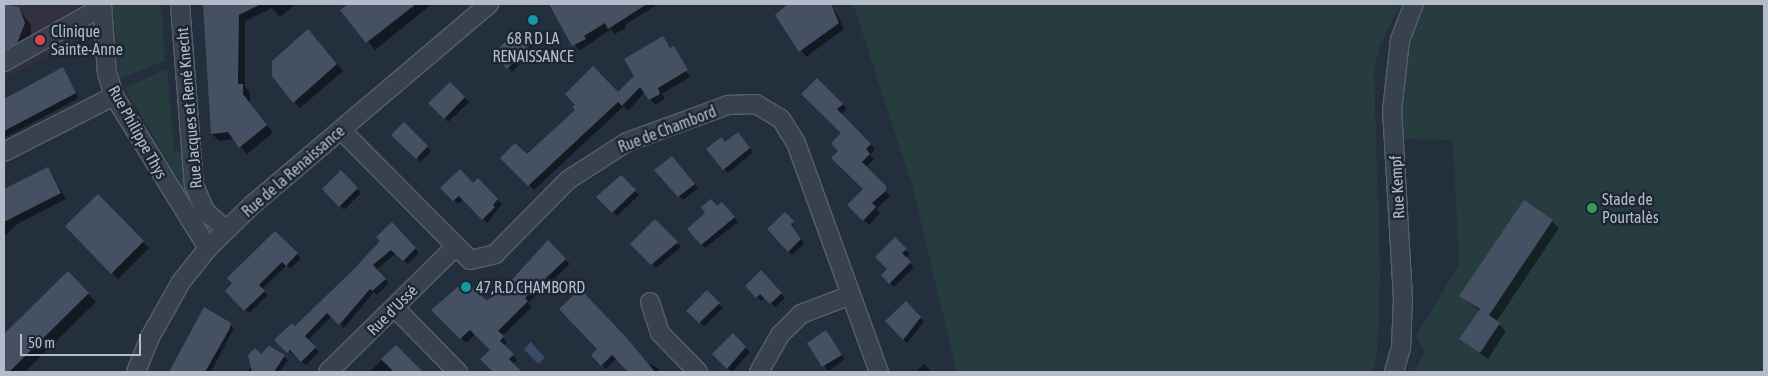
<!DOCTYPE html>
<meta charset="utf-8">
<style>
body{margin:0}
#map{position:relative;width:1768px;height:376px;overflow:hidden;background:#242f3e;font-family:"Asap Condensed",sans-serif}
div>[style]{position:absolute}
.medical>*{inset:0;background:#32303f}
.green>*{inset:0;background:#263c3f}
.water>*{inset:0;background:#394c67}
.shadow>*{inset:0;background:#0007}
.building>*{inset:0;background:#455162}
.roads{filter:drop-shadow(1px 0 #565f6c) drop-shadow(-1px 0 #565f6c) drop-shadow(0 1px #565f6c) drop-shadow(0 -1px #565f6c)}
.minor>*{height:18px;margin:-9px;padding:0 9px;transform-origin:9px;border-radius:9px;background:#38414e}
.dots>*{width:14px;height:14px;translate:-50% -50%;box-sizing:border-box;border:2px solid #1d2633;border-radius:50%}
span{translate:-50% -50%;white-space:nowrap;text-align:center;line-height:1.15;-webkit-text-stroke:5px #1d2633;paint-order:stroke}
.poi-label{font-size:16px;color:#b4bcc9}
.left{translate:0 -50%;text-align:left}
.street-label{font-size:16px;color:#b4bcc9}
.frame{position:absolute;inset:0;border:5px solid #b4bcc9;pointer-events:none}
.scale{position:absolute;left:20px;top:334px;width:121px;height:22px;box-sizing:border-box;border:2px solid #b4bcc9;border-top:0;padding-left:6px;font-size:15px;line-height:18px;white-space:nowrap;color:#b4bcc9;-webkit-text-stroke:4px #1d2633;paint-order:stroke}
</style>
<div id="map">
<div class="medical">
<div style="clip-path:polygon(4px 4px,77px 4px,81px 38px,4px 79px)"></div>
</div>
<div class="green">
<div style="clip-path:polygon(113px 4px,161px 4px,165px 61px,119px 79px)"></div>
<div style="clip-path:polygon(853px 4px,1400px 4px,1380px 45px,1374px 71px,1380px 274px,1377px 354px,1372px 372px,957px 372px,912px 185px)"></div>
<div style="clip-path:polygon(1426px 4px,1764px 4px,1764px 372px,1413px 372px,1426px 352px,1416px 336px,1459px 265px,1453px 140px,1403px 139px,1401px 79px,1413px 21px)"></div>
<div style="clip-path:polygon(167px 69px,174px 152px,183px 152px,191px 201px,187px 204px,182px 185px,125px 88px)"></div>
</div>
<div class="water">
<div style="clip-path:polygon(531px 342px,545px 358px,538px 364px,524px 349px)"></div>
</div>
<div class="shadow">
<div style="clip-path:polygon(4px 4px,18px 8px,31px 25px,31px 39px,4px 63px)"></div>
<div style="clip-path:polygon(204px 4px,296px 4px,280px 17px,272px 8px,245px 21px,245px 87px,250px 92px,250px 103px,273px 133px,247px 154px,234px 139px,219px 141px,212px 134px)"></div>
<div style="clip-path:polygon(350px 4px,432px 4px,375px 50px,342px 10px)"></div>
<div style="clip-path:polygon(556px 4px,658px 4px,625px 25px,626px 28px,615px 34px,611px 29px,579px 51px,552px 6px)"></div>
<div style="clip-path:polygon(790px 4px,828px 4px,836px 12px,844px 29px,806px 57px,777px 15px)"></div>
<div style="clip-path:polygon(517px 32px,534px 49px,512px 72px,495px 54px)"></div>
<div style="clip-path:polygon(314px 37px,343px 71px,300px 108px,294px 102px)"></div>
<div style="clip-path:polygon(663px 37px,690px 77px,662px 94px,665px 99px,655px 105px,645px 92px,628px 111px,624px 106px,534px 190px,502px 158px,527px 155px,618px 94px,636px 76px)"></div>
<div style="clip-path:polygon(63px 69px,79px 98px,4px 138px,4px 101px)"></div>
<div style="clip-path:polygon(817px 80px,847px 109px,841px 114px,875px 149px,870px 155px,874px 159px,866px 167px,890px 196px,876px 209px,880px 213px,869px 225px,849px 205px,864px 189px,840px 151px,842px 133px)"></div>
<div style="clip-path:polygon(450px 83px,469px 102px,448px 122px,430px 103px)"></div>
<div style="clip-path:polygon(404px 123px,431px 151px,421px 162px,393px 135px)"></div>
<div style="clip-path:polygon(742px 138px,753px 152px,728px 173px,724px 169px,726px 144px)"></div>
<div style="clip-path:polygon(676px 161px,698px 188px,683px 200px,679px 196px)"></div>
<div style="clip-path:polygon(48px 168px,66px 199px,17px 224px,4px 237px,4px 191px)"></div>
<div style="clip-path:polygon(341px 172px,361px 193px,344px 210px,324px 189px)"></div>
<div style="clip-path:polygon(621px 177px,639px 195px,617px 216px,598px 197px)"></div>
<div style="clip-path:polygon(478px 180px,502px 204px,487px 223px,463px 200px,458px 204px,442px 188px,473px 185px)"></div>
<div style="clip-path:polygon(98px 196px,149px 248px,118px 279px,67px 226px)"></div>
<div style="clip-path:polygon(717px 208px,726px 208px,738px 222px,705px 248px,701px 244px)"></div>
<div style="clip-path:polygon(789px 218px,804px 244px,792px 255px,788px 251px)"></div>
<div style="clip-path:polygon(655px 220px,681px 247px,656px 268px,632px 244px)"></div>
<div style="clip-path:polygon(1552px 221px,1559px 228px,1496px 322px,1506px 331px,1488px 359px,1461px 339px,1480px 311px,1461px 296px)"></div>
<div style="clip-path:polygon(392px 223px,419px 253px,408px 264px,396px 253px,376px 270px,389px 283px,377px 295px,374px 292px,344px 328px,332px 316px,308px 340px,319px 352px,306px 365px,280px 344px,382px 241px)"></div>
<div style="clip-path:polygon(275px 232px,301px 258px,290px 269px,287px 265px,262px 289px,268px 295px,249px 313px,227px 291px)"></div>
<div style="clip-path:polygon(895px 239px,910px 254px,905px 258px,914px 267px,894px 287px,882px 275px,889px 269px)"></div>
<div style="clip-path:polygon(548px 242px,570px 264px,528px 303px,532px 307px,502px 336px,507px 342px,503px 346px,517px 360px,513px 364px,521px 372px,494px 372px,482px 359px,492px 350px,476px 334px,466px 343px,433px 310px,487px 303px,500px 296px)"></div>
<div style="clip-path:polygon(761px 272px,785px 298px,775px 307px,765px 297px,761px 301px,747px 286px)"></div>
<div style="clip-path:polygon(68px 273px,96px 302px,25px 372px,4px 372px,4px 336px)"></div>
<div style="clip-path:polygon(707px 292px,723px 308px,704px 326px,688px 311px)"></div>
<div style="clip-path:polygon(906px 303px,924px 322px,907px 343px,887px 321px)"></div>
<div style="clip-path:polygon(204px 309px,234px 328px,211px 372px,172px 372px)"></div>
<div style="clip-path:polygon(826px 332px,845px 359px,828px 371px,808px 343px)"></div>
<div style="clip-path:polygon(733px 335px,750px 352px,732px 372px,714px 354px)"></div>
<div style="clip-path:polygon(396px 347px,422px 372px,369px 372px)"></div>
<div style="clip-path:polygon(599px 349px,655px 366px,661px 372px,637px 372px,617px 358px,606px 369px,593px 355px)"></div>
<div style="clip-path:polygon(261px 355px,284px 356px,288px 360px,279px 372px,247px 372px)"></div>
<div style="clip-path:polygon(924px 364px,932px 372px,915px 372px)"></div>
</div>
<div class="building">
<div style="clip-path:polygon(4px 4px,19px 7px,25px 23px,17px 43px,4px 50px)"></div>
<div style="clip-path:polygon(203px 4px,261px 4px,239px 15px,238px 84px,243px 84px,243px 94px,267px 125px,239px 148px,228px 132px,211px 134px)"></div>
<div style="clip-path:polygon(348px 4px,416px 4px,366px 43px,340px 10px)"></div>
<div style="clip-path:polygon(549px 4px,647px 4px,608px 29px,605px 23px,584px 36px,586px 39px,572px 46px)"></div>
<div style="clip-path:polygon(788px 4px,831px 4px,839px 23px,799px 52px,775px 15px)"></div>
<div style="clip-path:polygon(308px 29px,337px 64px,293px 103px,272px 76px,272px 61px)"></div>
<div style="clip-path:polygon(517px 30px,531px 44px,507px 69px,493px 54px)"></div>
<div style="clip-path:polygon(663px 36px,670px 48px,674px 46px,688px 70px,658px 88px,660px 94px,649px 100px,640px 87px,622px 106px,618px 102px,528px 186px,500px 158px,515px 143px,527px 154px,575px 110px,572px 107px,575px 105px,565px 94px,593px 66px,618px 92px,634px 76px,624px 59px)"></div>
<div style="clip-path:polygon(63px 67px,76px 93px,4px 131px,4px 99px)"></div>
<div style="clip-path:polygon(817px 78px,843px 104px,837px 109px,871px 144px,866px 149px,870px 154px,862px 162px,886px 186px,886px 191px,872px 203px,876px 207px,863px 221px,847px 205px,863px 189px,831px 158px,838px 151px,831px 143px,841px 133px,801px 94px)"></div>
<div style="clip-path:polygon(450px 82px,465px 97px,444px 119px,428px 103px)"></div>
<div style="clip-path:polygon(404px 122px,428px 146px,416px 159px,391px 135px)"></div>
<div style="clip-path:polygon(738px 132px,750px 148px,723px 170px,706px 149px,721px 137px,725px 142px)"></div>
<div style="clip-path:polygon(672px 156px,695px 184px,678px 197px,654px 170px)"></div>
<div style="clip-path:polygon(48px 167px,61px 193px,4px 222px,4px 189px)"></div>
<div style="clip-path:polygon(460px 169px,473px 183px,478px 178px,498px 199px,493px 205px,495px 207px,482px 220px,459px 196px,453px 201px,440px 188px)"></div>
<div style="clip-path:polygon(341px 170px,358px 188px,339px 207px,322px 189px)"></div>
<div style="clip-path:polygon(621px 175px,636px 190px,612px 213px,596px 197px)"></div>
<div style="clip-path:polygon(98px 194px,144px 241px,111px 274px,65px 226px)"></div>
<div style="clip-path:polygon(711px 199px,717px 206px,722px 202px,735px 217px,701px 245px,687px 229px,705px 213px,701px 207px)"></div>
<div style="clip-path:polygon(1524px 200px,1553px 220px,1489px 315px,1500px 323px,1480px 353px,1459px 339px,1480px 309px,1459px 296px)"></div>
<div style="clip-path:polygon(785px 212px,794px 221px,791px 224px,801px 239px,788px 252px,767px 229px)"></div>
<div style="clip-path:polygon(655px 219px,678px 242px,651px 265px,630px 244px)"></div>
<div style="clip-path:polygon(392px 222px,416px 248px,403px 261px,391px 250px,373px 265px,386px 279px,372px 291px,370px 289px,339px 325px,327px 313px,305px 336px,316px 347px,301px 362px,290px 350px,287px 353px,274px 340px,292px 323px,295px 326px,352px 271px,380px 241px,376px 237px)"></div>
<div style="clip-path:polygon(275px 231px,298px 253px,286px 266px,282px 262px,259px 285px,265px 291px,244px 311px,225px 291px,232px 283px,227px 278px)"></div>
<div style="clip-path:polygon(895px 237px,907px 249px,902px 253px,911px 262px,889px 284px,881px 275px,887px 269px,875px 257px)"></div>
<div style="clip-path:polygon(548px 240px,566px 259px,525px 298px,528px 301px,498px 331px,504px 336px,500px 341px,514px 354px,509px 359px,522px 372px,493px 372px,480px 359px,490px 350px,470px 330px,460px 339px,431px 310px,466px 280px,487px 301px,497px 291px,499px 294px)"></div>
<div style="clip-path:polygon(761px 270px,782px 293px,770px 304px,760px 294px,756px 298px,745px 286px)"></div>
<div style="clip-path:polygon(68px 271px,89px 293px,9px 372px,4px 372px,4px 334px)"></div>
<div style="clip-path:polygon(580px 289px,625px 336px,655px 372px,628px 372px,612px 355px,601px 366px,591px 355px,597px 349px,559px 309px)"></div>
<div style="clip-path:polygon(707px 290px,720px 303px,699px 323px,686px 311px)"></div>
<div style="clip-path:polygon(906px 301px,921px 317px,903px 340px,885px 321px)"></div>
<div style="clip-path:polygon(204px 307px,231px 323px,229px 330px,205px 372px,169px 372px)"></div>
<div style="clip-path:polygon(826px 330px,842px 355px,822px 367px,807px 343px)"></div>
<div style="clip-path:polygon(733px 333px,746px 347px,727px 369px,712px 354px)"></div>
<div style="clip-path:polygon(396px 345px,423px 372px,394px 372px,381px 359px)"></div>
<div style="clip-path:polygon(269px 346px,285px 355px,274px 372px,252px 372px,248px 355px,255px 348px,261px 354px)"></div>
</div>
<div class="roads">
<div class="minor">
<div style="left:102px;top:4px;width:69px;rotate:85.9deg"></div>
<div style="left:107px;top:73px;width:24px;rotate:73deg"></div>
<div style="left:114px;top:96px;width:179px;rotate:58.3deg"></div>
<div style="left:180px;top:4px;width:182px;rotate:85.6deg"></div>
<div style="left:194px;top:185px;width:28px;rotate:67deg"></div>
<div style="left:205px;top:211px;width:28px;rotate:42deg"></div>
<div style="left:4px;top:62px;width:112px;rotate:-29.3deg"></div>
<div style="left:341px;top:130px;width:183px;rotate:45.2deg"></div>
<div style="left:470px;top:260px;width:26px;rotate:-13deg"></div>
<div style="left:495px;top:254px;width:104px;rotate:-45.4deg"></div>
<div style="left:568px;top:180px;width:70px;rotate:-32.8deg"></div>
<div style="left:627px;top:142px;width:108px;rotate:-20.1deg"></div>
<div style="left:728px;top:105px;width:28px;rotate:-2deg"></div>
<div style="left:756px;top:104px;width:29px;rotate:31deg"></div>
<div style="left:781px;top:119px;width:28px;rotate:58deg"></div>
<div style="left:796px;top:143px;width:244px;rotate:70.1deg"></div>
<div style="left:4px;top:152px;width:123px;rotate:-27deg"></div>
<div style="left:650px;top:302px;width:33px;rotate:72deg"></div>
<div style="left:660px;top:333px;width:54px;rotate:45.7deg"></div>
<div style="left:395px;top:308px;width:90px;rotate:45.5deg"></div>
<div style="left:136px;top:372px;width:38px;rotate:-68deg"></div>
<div style="left:150px;top:337px;width:63px;rotate:-60.6deg"></div>
<div style="left:181px;top:282px;width:43px;rotate:-51.5deg"></div>
<div style="left:208px;top:248px;width:62px;rotate:-44.3deg"></div>
<div style="left:252px;top:205px;width:311px;rotate:-40.3deg"></div>
<div style="left:328px;top:372px;width:178px;rotate:-44.5deg"></div>
<div style="left:759px;top:372px;width:43px;rotate:-60.4deg"></div>
<div style="left:780px;top:335px;width:30px;rotate:-45deg"></div>
<div style="left:801px;top:314px;width:53px;rotate:-20.8deg"></div>
<div style="left:1394px;top:372px;width:25px;rotate:-74deg"></div>
<div style="left:1401px;top:348px;width:49px;rotate:-87.7deg"></div>
<div style="left:1403px;top:299px;width:188px;rotate:-93.3deg"></div>
<div style="left:1392px;top:111px;width:71px;rotate:-83.6deg"></div>
<div style="left:1400px;top:40px;width:39px;rotate:-69deg"></div>
</div>
</div>
<div class="dots">
<div style="left:533px;top:20px;background:#0f9aa8"></div>
<div style="left:40px;top:40px;background:#e0444e"></div>
<div style="left:1592px;top:208px;background:#2e9e5b"></div>
<div style="left:466px;top:287px;background:#0f9aa8"></div>
</div>
<div class="poi-label">
<span class="left" style="left:51px;top:40px">Clinique<br>Sainte-Anne</span>
<span style="left:533px;top:47px">68 R D LA<br>RENAISSANCE</span>
<span class="left" style="left:1602px;top:208px">Stade de<br>Pourtalès</span>
<span class="left" style="left:476px;top:287px">47,R.D.CHAMBORD</span>
</div>
<div class="street-label">
<span style="left:189px;top:108px;rotate:-95deg">Rue Jacques et René Knecht</span>
<span style="left:667px;top:129px;rotate:-21deg">Rue de Chambord</span>
<span style="left:138px;top:132px;rotate:61deg">Rue Philippe Thys</span>
<span style="left:293px;top:171px;rotate:-41deg">Rue de la Renaissance</span>
<span style="left:1397px;top:187px;rotate:-93deg">Rue Kempf</span>
<span style="left:392px;top:310px;rotate:-45deg">Rue d'Ussé</span>
</div>
<div class="frame"></div>
<div class="scale">50 m</div>
</div>
